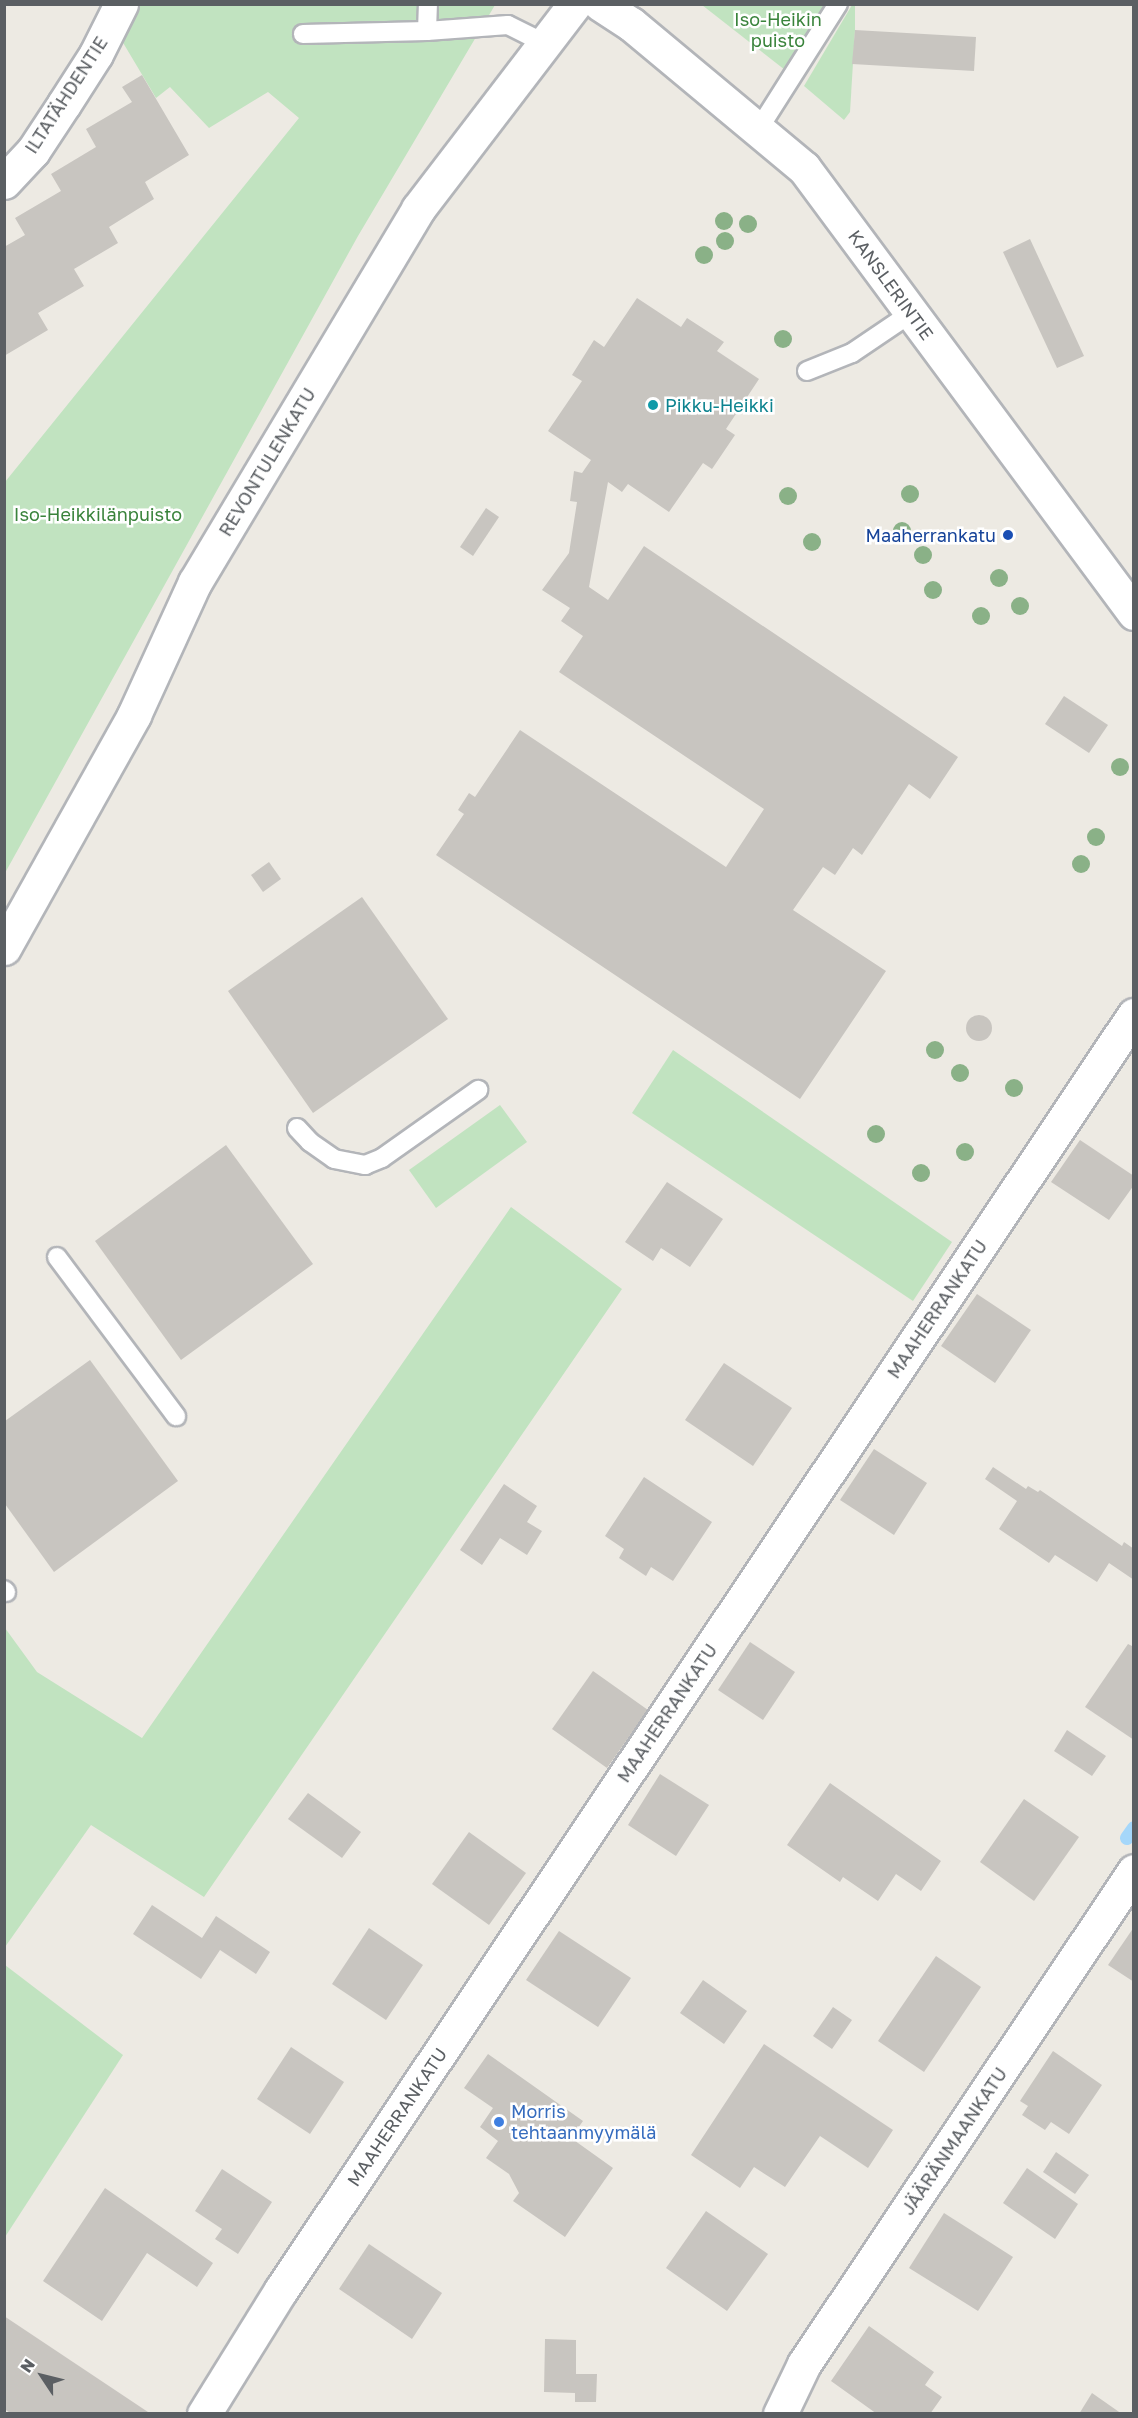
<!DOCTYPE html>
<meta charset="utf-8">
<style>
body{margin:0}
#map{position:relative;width:1138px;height:2418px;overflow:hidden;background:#edeae3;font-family:"Golos Text",sans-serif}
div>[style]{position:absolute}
.green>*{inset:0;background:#c1e3c0}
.stream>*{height:14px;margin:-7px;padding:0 7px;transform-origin:7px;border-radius:7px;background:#a5d7fa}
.building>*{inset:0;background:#c8c5c0}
.round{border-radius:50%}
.roads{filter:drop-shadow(2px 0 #b3b5b9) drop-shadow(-2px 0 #b3b5b9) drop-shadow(0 2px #b3b5b9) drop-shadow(0 -2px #b3b5b9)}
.lane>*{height:18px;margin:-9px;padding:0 9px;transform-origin:9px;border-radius:9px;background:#fff}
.street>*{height:33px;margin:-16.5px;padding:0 16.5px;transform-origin:16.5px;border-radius:16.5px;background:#fff}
.trees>*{width:18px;height:18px;margin:-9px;border-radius:50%;background:#8ab187}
.dots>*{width:16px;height:16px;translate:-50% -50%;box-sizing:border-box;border:3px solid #fff;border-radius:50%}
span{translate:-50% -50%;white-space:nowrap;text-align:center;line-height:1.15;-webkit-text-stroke:5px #fff;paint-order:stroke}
.park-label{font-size:18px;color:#39833b}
.street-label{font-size:18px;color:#5b5f63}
.culture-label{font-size:18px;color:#0d838f}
.left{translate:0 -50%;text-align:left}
.transit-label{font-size:18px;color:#164399}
.right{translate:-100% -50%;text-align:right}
.shop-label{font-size:18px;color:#366cbe}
.frame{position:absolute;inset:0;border:6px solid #5b5f63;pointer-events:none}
.north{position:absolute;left:12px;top:2346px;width:60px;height:60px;-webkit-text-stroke:4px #fff;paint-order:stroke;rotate:305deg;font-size:16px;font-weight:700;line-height:24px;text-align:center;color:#5b5f63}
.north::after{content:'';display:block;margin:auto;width:21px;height:27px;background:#5b5f63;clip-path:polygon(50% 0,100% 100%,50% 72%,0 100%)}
</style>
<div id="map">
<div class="green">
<div style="clip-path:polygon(140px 5px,495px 5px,358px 236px,5px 873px,5px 482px,299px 118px,268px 92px,209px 128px,170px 87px,156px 98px,122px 41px)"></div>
<div style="clip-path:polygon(702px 5px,825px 5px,785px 70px)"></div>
<div style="clip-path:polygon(852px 5px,855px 5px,855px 30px,850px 112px,844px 120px,804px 86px)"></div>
<div style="clip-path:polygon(673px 1050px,952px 1242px,913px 1301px,632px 1113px)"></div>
<div style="clip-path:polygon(500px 1105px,527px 1142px,436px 1208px,409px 1170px)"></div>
<div style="clip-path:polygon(511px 1207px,622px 1289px,204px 1897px,91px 1825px,5px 1947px,5px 1628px,37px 1672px,142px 1738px)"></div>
<div style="clip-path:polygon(5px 1965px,123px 2055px,5px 2237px)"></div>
</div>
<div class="stream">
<div style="left:1127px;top:1838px;width:12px;rotate:-55deg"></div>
</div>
<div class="building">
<div style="clip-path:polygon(855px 30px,976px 37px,974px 71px,852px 64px)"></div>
<div style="clip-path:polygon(142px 75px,189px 155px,145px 182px,154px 199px,109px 227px,118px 243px,74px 269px,84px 286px,38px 313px,48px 330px,4px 356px,4px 247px,25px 235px,15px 218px,61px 191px,51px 174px,96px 147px,86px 129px,132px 102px,122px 87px)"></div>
<div style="clip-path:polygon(1030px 239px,1084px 356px,1057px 368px,1003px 252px)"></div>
<div style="clip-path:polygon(637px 298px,681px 327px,687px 318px,724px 342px,717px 351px,759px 379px,726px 429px,735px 435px,712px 469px,703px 463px,669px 512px,628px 484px,622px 492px,608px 482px,589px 587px,608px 600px,644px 546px,958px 757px,930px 799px,909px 784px,862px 855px,853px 848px,835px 875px,823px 867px,793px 910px,886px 971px,800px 1099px,436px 855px,464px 814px,458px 810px,469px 793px,475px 797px,520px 730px,726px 867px,764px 809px,559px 672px,583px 636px,561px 621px,570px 608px,542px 590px,569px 553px,577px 502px,570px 501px,574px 471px,582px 473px,591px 460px,548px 431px,582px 381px,572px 375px,594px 340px,604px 347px)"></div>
<div style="clip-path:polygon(486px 508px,499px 517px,473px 556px,460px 547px)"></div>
<div style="clip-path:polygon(1064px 696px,1108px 725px,1089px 753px,1045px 724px)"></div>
<div style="clip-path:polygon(269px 862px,281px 879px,263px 892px,251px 875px)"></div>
<div style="clip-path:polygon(362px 897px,448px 1019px,313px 1113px,228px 991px)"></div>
<div class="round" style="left:966px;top:1015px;width:26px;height:26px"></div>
<div style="clip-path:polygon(1080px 1140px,1134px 1176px,1134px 1185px,1109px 1220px,1051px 1182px)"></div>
<div style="clip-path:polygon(226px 1145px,313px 1264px,181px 1360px,95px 1241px)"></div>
<div style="clip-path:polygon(667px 1182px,723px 1219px,690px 1267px,661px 1248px,653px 1261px,625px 1242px)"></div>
<div style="clip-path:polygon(977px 1294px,1031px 1330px,995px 1383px,941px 1346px)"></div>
<div style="clip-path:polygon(90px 1360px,178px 1481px,54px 1572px,5px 1504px,5px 1421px)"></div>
<div style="clip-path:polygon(724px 1363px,792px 1408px,753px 1466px,685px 1420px)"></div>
<div style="clip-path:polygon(874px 1449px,927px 1483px,894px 1535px,840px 1500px)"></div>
<div style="clip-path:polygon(993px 1467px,1026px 1489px,1028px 1486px,1038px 1492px,1040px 1490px,1122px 1546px,1124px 1542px,1134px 1549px,1134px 1580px,1109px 1563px,1097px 1582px,1055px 1555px,1049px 1563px,999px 1529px,1017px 1501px,985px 1479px)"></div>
<div style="clip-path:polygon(644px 1477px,712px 1522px,673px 1581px,651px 1567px,646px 1576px,619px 1558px,624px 1549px,605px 1536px)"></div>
<div style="clip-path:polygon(504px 1484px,537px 1506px,527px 1522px,542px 1531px,527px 1555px,500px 1538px,482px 1565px,460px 1550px)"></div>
<div style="clip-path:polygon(750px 1642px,795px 1672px,763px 1720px,718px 1690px)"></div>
<div style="clip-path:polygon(1128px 1644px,1134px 1647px,1134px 1740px,1085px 1707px)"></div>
<div style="clip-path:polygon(593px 1671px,648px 1710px,607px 1768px,552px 1729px)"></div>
<div style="clip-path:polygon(1067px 1730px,1106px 1756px,1092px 1776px,1054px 1751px)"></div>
<div style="clip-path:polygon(660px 1774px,709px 1805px,676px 1856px,628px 1825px)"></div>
<div style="clip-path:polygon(830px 1783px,941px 1861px,921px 1891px,896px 1874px,878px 1901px,843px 1877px,840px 1882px,787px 1845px)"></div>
<div style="clip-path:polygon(308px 1793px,361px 1832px,342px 1858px,288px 1819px)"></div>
<div style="clip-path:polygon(1024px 1799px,1079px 1837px,1034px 1901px,980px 1862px)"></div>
<div style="clip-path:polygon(469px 1832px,526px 1873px,489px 1925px,432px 1884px)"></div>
<div style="clip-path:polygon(152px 1905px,202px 1938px,216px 1916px,270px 1952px,256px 1974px,220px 1950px,201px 1979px,133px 1934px)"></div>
<div style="clip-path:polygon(1134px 1927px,1134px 1982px,1108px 1965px)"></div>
<div style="clip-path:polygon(369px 1928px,423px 1965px,386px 2020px,332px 1984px)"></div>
<div style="clip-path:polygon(559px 1931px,631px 1978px,598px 2027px,526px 1980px)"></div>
<div style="clip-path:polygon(936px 1956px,981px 1987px,924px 2072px,878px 2041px)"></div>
<div style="clip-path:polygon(703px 1980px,747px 2011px,724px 2044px,680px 2013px)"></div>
<div style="clip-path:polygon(833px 2007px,852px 2020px,832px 2049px,813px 2036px)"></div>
<div style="clip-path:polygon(764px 2044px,893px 2130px,868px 2168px,820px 2136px,785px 2187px,754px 2167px,740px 2188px,691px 2155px)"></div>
<div style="clip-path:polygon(291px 2047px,344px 2082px,310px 2134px,257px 2099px)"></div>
<div style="clip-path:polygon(1053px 2051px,1102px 2085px,1069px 2134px,1051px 2122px,1045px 2130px,1022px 2115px,1028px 2106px,1020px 2101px)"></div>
<div style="clip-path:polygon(488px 2054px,583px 2121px,571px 2138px,613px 2168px,565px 2237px,513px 2201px,519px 2193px,509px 2174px,486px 2158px,498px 2141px,480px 2127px,493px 2108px,464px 2088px)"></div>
<div style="clip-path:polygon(1056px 2152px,1089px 2175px,1075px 2194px,1043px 2172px)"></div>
<div style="clip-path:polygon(1027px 2168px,1078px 2204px,1055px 2239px,1003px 2203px)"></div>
<div style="clip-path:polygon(222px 2169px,272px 2202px,238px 2254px,215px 2239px,222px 2229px,195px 2211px)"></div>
<div style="clip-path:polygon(105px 2188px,213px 2263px,197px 2287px,147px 2253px,102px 2321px,43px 2281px)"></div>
<div style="clip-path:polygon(706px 2211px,768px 2254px,727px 2311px,666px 2268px)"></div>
<div style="clip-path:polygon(944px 2213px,1013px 2257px,978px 2311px,909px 2268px)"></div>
<div style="clip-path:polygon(369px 2244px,442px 2293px,412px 2339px,339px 2289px)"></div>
<div style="clip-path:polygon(4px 2316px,148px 2412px,147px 2414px,12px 2414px,4px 2409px)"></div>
<div style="clip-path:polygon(869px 2326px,934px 2372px,925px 2385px,942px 2397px,930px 2414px,877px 2414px,831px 2381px)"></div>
<div style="clip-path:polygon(545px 2339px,576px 2340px,576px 2374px,597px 2374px,596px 2402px,575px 2402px,575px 2393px,544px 2392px)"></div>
<div style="clip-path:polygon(1092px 2393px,1122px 2414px,1079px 2414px)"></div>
</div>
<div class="roads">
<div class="lane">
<div style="left:427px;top:31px;width:27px;rotate:-88deg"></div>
<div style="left:303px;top:34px;width:124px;rotate:-1.4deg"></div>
<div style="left:427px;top:31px;width:81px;rotate:-4.2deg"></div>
<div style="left:508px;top:25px;width:40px;rotate:26.6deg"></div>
<div style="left:758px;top:130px;width:149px;rotate:-57.6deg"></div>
<div style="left:807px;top:371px;width:48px;rotate:-21.8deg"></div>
<div style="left:852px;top:353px;width:71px;rotate:-34.1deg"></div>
<div style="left:297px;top:1128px;width:19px;rotate:47deg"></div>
<div style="left:310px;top:1142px;width:29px;rotate:35deg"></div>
<div style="left:334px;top:1159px;width:32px;rotate:11deg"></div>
<div style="left:365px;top:1165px;width:18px;rotate:-22deg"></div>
<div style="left:382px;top:1158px;width:118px;rotate:-35.3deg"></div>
<div style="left:57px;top:1257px;width:199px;rotate:53.2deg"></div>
<div style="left:4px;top:1590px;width:3px;rotate:45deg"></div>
</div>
<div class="street">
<div style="left:600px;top:4px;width:37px;rotate:33deg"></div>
<div style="left:631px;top:24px;width:225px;rotate:39.8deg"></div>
<div style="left:804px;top:168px;width:554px;rotate:53.44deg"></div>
<div style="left:4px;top:182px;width:42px;rotate:-46.9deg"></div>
<div style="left:33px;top:151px;width:56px;rotate:-56.6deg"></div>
<div style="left:64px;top:104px;width:59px;rotate:-57.4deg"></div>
<div style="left:96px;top:54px;width:56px;rotate:-63.4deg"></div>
<div style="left:4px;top:948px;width:267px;rotate:-60.8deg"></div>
<div style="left:134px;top:715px;width:146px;rotate:-65.4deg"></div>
<div style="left:195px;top:582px;width:435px;rotate:-59.1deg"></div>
<div style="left:418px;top:209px;width:258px;rotate:-52.6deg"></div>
<div style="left:204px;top:2414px;width:146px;rotate:-58.2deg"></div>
<div style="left:281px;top:2290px;width:1534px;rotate:-56.22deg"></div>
<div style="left:780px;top:2414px;width:55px;rotate:-64.4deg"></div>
<div style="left:804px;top:2364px;width:593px;rotate:-56.2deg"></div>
</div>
</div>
<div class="trees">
<div style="left:724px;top:221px"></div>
<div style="left:748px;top:224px"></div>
<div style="left:725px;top:241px"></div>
<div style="left:704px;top:255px"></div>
<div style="left:783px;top:339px"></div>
<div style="left:910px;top:494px"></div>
<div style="left:788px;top:496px"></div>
<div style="left:902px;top:531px"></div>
<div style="left:812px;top:542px"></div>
<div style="left:923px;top:555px"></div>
<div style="left:999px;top:578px"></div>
<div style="left:933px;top:590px"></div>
<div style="left:1020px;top:606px"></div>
<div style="left:981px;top:616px"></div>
<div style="left:1120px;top:767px"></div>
<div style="left:1096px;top:837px"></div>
<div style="left:1081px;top:864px"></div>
<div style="left:935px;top:1050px"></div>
<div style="left:960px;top:1073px"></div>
<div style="left:1014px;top:1088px"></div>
<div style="left:876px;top:1134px"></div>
<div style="left:965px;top:1152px"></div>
<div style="left:921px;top:1173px"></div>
</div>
<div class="dots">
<div style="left:653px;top:405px;background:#0f9aa8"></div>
<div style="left:1008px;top:535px;background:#1a4fb4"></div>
<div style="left:499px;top:2122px;background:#3f7fe0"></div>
</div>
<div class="park-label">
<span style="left:778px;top:30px">Iso-Heikin<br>puisto</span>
<span style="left:98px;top:514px">Iso-Heikkilänpuisto</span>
</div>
<div class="street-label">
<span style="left:66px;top:95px;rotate:-57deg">ILTATÄHDENTIE</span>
<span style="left:891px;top:285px;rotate:54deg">KANSLERINTIE</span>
<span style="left:267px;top:462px;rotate:-59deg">REVONTULENKATU</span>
<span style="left:937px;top:1309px;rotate:-56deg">MAAHERRANKATU</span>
<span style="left:667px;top:1713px;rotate:-56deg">MAAHERRANKATU</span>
<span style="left:397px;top:2117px;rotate:-56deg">MAAHERRANKATU</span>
<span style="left:954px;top:2141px;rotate:-56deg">JÄÄRÄNMAANKATU</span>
</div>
<div class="culture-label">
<span class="left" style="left:665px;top:405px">Pikku-Heikki</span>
</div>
<div class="transit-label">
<span class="right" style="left:996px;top:535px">Maaherrankatu</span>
</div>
<div class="shop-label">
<span class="left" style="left:511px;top:2122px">Morris<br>tehtaanmyymälä</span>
</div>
<div class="frame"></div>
<div class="north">N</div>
</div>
